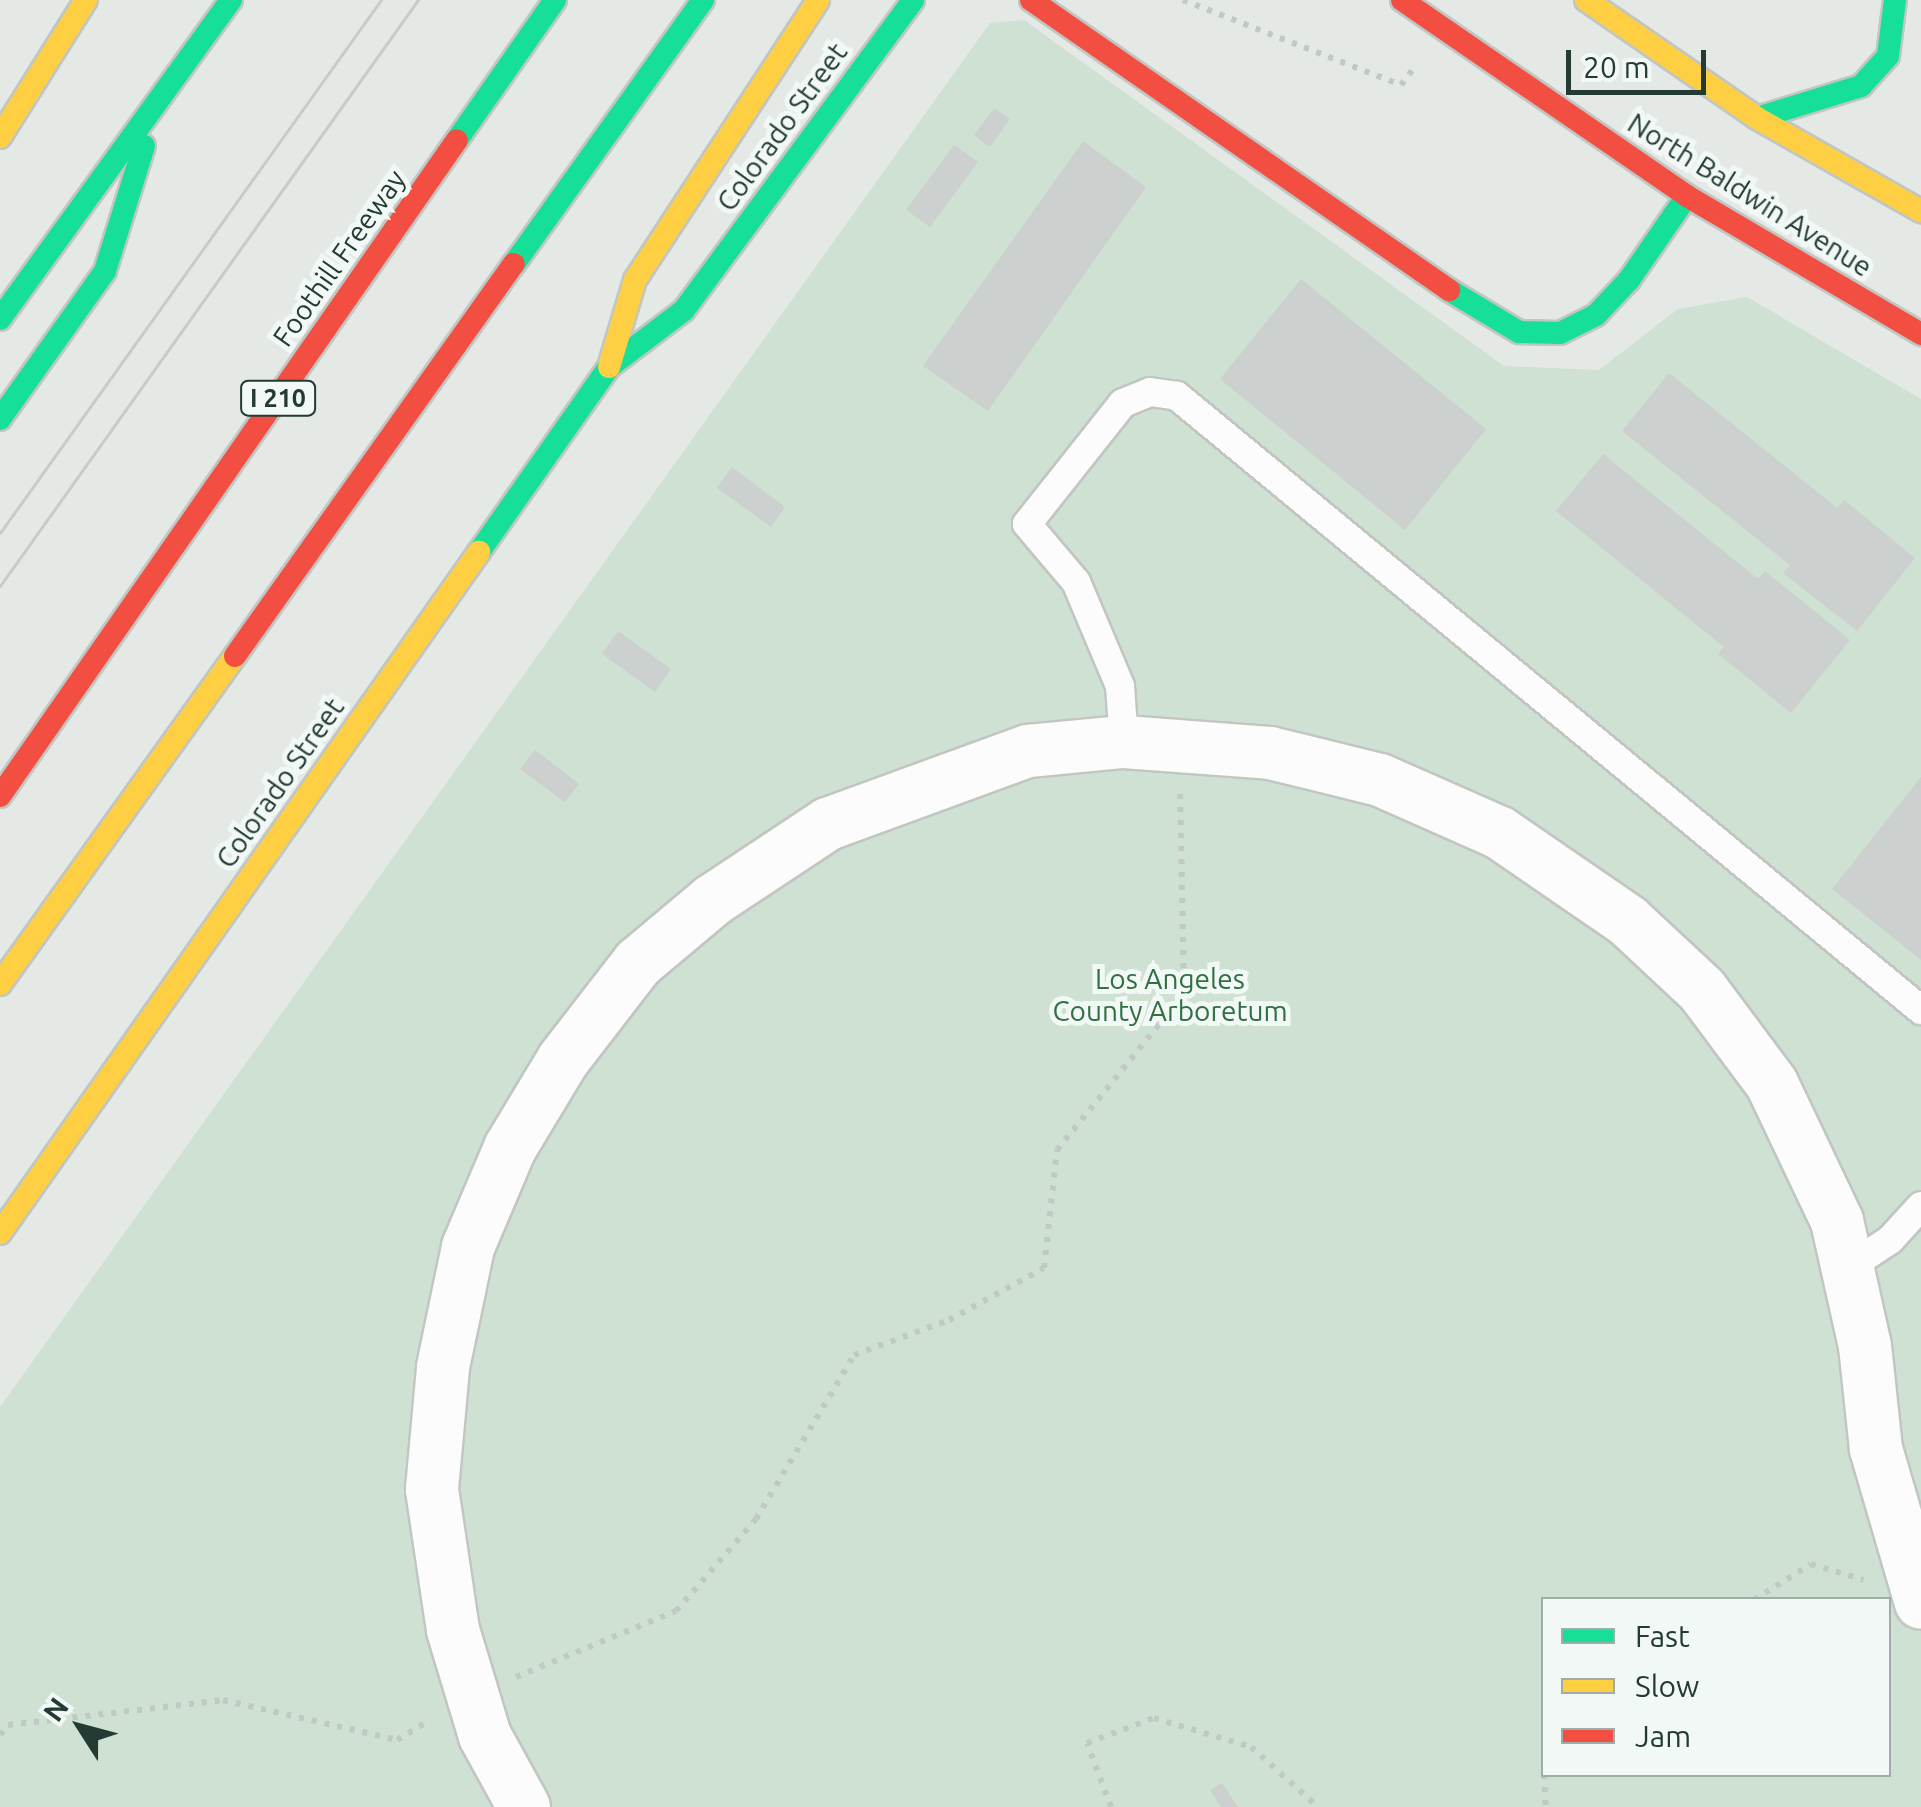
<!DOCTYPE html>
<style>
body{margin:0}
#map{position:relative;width:1921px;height:1807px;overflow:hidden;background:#e4e9e6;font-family:Ubuntu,sans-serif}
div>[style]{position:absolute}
.green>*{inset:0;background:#cee1d2}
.building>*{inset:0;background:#ccd0ce}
.path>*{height:6px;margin-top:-3px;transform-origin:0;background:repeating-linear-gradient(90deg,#c1c9c5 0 5px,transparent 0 13px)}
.roads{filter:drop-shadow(2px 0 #c1c6c3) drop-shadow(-2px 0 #c1c6c3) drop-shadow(0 2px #c1c6c3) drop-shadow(0 -2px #c1c6c3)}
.lane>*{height:28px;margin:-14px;padding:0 14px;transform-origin:14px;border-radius:14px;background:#fbfcfb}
.street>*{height:52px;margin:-26px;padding:0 26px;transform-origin:26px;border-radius:26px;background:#fbfcfb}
.fast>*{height:22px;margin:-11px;padding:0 11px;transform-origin:11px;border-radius:11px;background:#16e098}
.slow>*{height:22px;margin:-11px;padding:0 11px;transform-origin:11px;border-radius:11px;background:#ffcf43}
.jam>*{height:22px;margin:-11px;padding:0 11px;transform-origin:11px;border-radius:11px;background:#f24e42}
.tram>*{height:2.5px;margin:-1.25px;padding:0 1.25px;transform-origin:1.25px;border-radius:1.25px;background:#c7cbc9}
span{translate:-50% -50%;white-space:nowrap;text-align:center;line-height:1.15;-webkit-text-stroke:10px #f2f8f5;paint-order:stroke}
.shield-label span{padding:2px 8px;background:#f2f8f5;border:2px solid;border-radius:8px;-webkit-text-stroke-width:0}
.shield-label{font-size:25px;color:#233b33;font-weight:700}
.street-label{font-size:28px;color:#233b33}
.park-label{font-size:28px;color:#307043}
.legend{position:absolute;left:1541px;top:1597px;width:350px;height:180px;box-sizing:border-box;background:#f2f8f5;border:2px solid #9faca7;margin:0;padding:12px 18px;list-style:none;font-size:30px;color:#233b33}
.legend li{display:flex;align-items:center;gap:20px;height:50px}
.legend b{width:50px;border:2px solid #9faca7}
.north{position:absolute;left:30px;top:1677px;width:100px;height:100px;-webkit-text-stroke:8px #f2f8f5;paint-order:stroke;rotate:306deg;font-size:28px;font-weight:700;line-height:40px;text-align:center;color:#233b33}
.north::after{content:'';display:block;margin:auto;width:35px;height:45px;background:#233b33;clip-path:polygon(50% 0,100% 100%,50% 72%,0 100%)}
.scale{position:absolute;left:1566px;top:50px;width:140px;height:45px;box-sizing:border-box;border:5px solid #233b33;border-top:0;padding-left:12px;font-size:30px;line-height:35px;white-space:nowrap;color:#233b33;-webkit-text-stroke:8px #f2f8f5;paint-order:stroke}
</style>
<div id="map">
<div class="green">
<div style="clip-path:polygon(evenodd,1024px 20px,1504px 366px,1599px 370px,1678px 309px,1747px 297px,1921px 399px,1921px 1807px,0 1807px,0 1407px,990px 23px,1024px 20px,1544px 1600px,1888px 1600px,1888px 1774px,1544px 1774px,1544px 1600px)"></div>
</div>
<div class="building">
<div style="clip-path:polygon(994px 108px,1010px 119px,990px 147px,974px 135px)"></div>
<div style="clip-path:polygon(1083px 141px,1146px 187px,988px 411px,923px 366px)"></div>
<div style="clip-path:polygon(954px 145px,978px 162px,930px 227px,906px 210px)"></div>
<div style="clip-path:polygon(1301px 279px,1486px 429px,1405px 530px,1220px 379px)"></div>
<div style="clip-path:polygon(1669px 373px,1837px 508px,1844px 500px,1915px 558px,1857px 631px,1783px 573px,1790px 565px,1622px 431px)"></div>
<div style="clip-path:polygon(1603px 454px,1758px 579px,1765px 571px,1850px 640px,1791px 713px,1718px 654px,1724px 647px,1556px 511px)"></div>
<div style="clip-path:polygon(732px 467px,785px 507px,771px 527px,717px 488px)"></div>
<div style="clip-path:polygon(618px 631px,671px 669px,655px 692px,602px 654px)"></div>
<div style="clip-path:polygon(535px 750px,579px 784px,565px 802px,520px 769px)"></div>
<div style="clip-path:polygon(1921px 777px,1921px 960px,1832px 889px)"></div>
<div style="clip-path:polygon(1222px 1783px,1238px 1807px,1221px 1807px,1210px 1790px)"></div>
</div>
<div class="path">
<div style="left:1183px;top:0;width:234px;rotate:21.3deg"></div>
<div style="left:1401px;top:85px;width:21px;rotate:-53deg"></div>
<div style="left:1754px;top:1600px;width:67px;rotate:-32.3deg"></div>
<div style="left:1811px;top:1564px;width:55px;rotate:16.8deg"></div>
<div style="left:516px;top:1677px;width:173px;rotate:-22.4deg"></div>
<div style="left:676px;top:1611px;width:122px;rotate:-49deg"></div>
<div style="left:756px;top:1519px;width:191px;rotate:-59.1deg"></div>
<div style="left:854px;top:1355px;width:101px;rotate:-20.2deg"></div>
<div style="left:949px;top:1320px;width:108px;rotate:-28.7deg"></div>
<div style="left:1044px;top:1268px;width:119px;rotate:-83.7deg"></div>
<div style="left:1057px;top:1150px;width:201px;rotate:-50.9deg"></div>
<div style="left:1184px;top:994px;width:201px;rotate:-91.1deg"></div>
<div style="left:0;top:1735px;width:13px;rotate:-51deg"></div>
<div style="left:8px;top:1725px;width:216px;rotate:-6.6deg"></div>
<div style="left:223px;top:1700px;width:179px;rotate:12.9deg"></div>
<div style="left:397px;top:1740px;width:37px;rotate:-31deg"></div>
<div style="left:1544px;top:1774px;width:33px;rotate:87deg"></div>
<div style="left:1111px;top:1807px;width:68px;rotate:-110.6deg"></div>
<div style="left:1087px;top:1743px;width:72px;rotate:-20.5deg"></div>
<div style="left:1154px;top:1718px;width:101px;rotate:16.6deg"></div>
<div style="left:1251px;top:1747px;width:90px;rotate:41.8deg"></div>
</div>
<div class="roads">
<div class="lane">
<div style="left:1124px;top:742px;width:56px;rotate:-94.1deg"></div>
<div style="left:1120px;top:686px;width:113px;rotate:-112.9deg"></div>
<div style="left:1076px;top:582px;width:76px;rotate:-130.2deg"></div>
<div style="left:1027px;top:524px;width:154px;rotate:-51.6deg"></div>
<div style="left:1123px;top:403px;width:29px;rotate:-22deg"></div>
<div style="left:1150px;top:392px;width:27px;rotate:8deg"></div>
<div style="left:1177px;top:396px;width:965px;rotate:39.53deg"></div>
<div style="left:1849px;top:1267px;width:49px;rotate:-33.4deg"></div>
<div style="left:1890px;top:1240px;width:46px;rotate:-47.6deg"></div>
</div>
<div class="street">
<div style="left:524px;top:1807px;width:81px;rotate:-118.8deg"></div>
<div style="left:485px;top:1736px;width:111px;rotate:-106.8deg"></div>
<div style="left:453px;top:1630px;width:143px;rotate:-98.5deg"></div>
<div style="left:432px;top:1489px;width:122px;rotate:-84.8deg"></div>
<div style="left:443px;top:1367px;width:123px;rotate:-78.2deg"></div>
<div style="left:468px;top:1247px;width:108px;rotate:-67deg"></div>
<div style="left:510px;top:1148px;width:103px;rotate:-58.9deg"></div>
<div style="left:563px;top:1060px;width:123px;rotate:-52.3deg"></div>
<div style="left:638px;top:963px;width:98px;rotate:-40deg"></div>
<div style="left:713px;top:900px;width:138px;rotate:-33.5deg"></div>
<div style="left:828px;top:824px;width:213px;rotate:-20.1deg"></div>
<div style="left:1028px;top:751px;width:96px;rotate:-5.4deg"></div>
<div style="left:1124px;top:742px;width:146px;rotate:4.3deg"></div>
<div style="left:1270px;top:753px;width:113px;rotate:13.8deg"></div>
<div style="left:1380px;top:780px;width:131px;rotate:23.8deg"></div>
<div style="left:1500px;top:833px;width:155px;rotate:34.5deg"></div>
<div style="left:1628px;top:921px;width:101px;rotate:43deg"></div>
<div style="left:1702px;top:990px;width:117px;rotate:53.3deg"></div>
<div style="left:1772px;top:1084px;width:152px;rotate:64.6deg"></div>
<div style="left:1837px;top:1221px;width:128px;rotate:77.4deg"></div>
<div style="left:1865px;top:1346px;width:104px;rotate:83.9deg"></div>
<div style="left:1876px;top:1449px;width:160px;rotate:73.7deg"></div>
</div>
<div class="fast">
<div style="left:1757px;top:118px;width:109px;rotate:-17.1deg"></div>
<div style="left:1861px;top:86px;width:40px;rotate:-48deg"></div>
<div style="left:1888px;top:56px;width:56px;rotate:-82.9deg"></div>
<div style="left:457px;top:140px;width:171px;rotate:-55deg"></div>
<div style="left:514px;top:264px;width:325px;rotate:-54.4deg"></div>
<div style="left:1449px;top:290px;width:82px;rotate:31deg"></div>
<div style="left:1519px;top:332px;width:41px;rotate:1.4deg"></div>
<div style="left:1560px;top:333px;width:40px;rotate:-26.6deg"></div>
<div style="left:1596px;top:315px;width:48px;rotate:-46.7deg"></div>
<div style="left:1629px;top:280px;width:102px;rotate:-55.4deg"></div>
<div style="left:0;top:319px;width:394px;rotate:-54.1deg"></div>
<div style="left:0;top:419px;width:181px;rotate:-54.6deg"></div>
<div style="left:105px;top:271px;width:131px;rotate:-72.7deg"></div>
<div style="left:479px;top:552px;width:226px;rotate:-54.9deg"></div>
<div style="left:609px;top:367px;width:94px;rotate:-37.2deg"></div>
<div style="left:684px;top:310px;width:385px;rotate:-53.5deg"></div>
</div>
<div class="slow">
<div style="left:1586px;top:0;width:208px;rotate:34.6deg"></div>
<div style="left:1757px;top:118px;width:189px;rotate:29.6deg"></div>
<div style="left:0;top:137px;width:162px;rotate:-57.9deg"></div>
<div style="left:609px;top:367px;width:91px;rotate:-73.4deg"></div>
<div style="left:635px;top:280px;width:334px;rotate:-56.8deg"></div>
<div style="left:0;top:984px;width:403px;rotate:-54.4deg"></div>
<div style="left:0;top:1233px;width:833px;rotate:-54.88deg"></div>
</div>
<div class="jam">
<div style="left:1031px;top:0;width:509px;rotate:34.75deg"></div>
<div style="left:1402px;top:0;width:346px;rotate:34.5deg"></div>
<div style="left:1687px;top:196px;width:272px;rotate:30.5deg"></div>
<div style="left:235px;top:656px;width:481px;rotate:-54.6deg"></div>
<div style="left:0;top:796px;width:799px;rotate:-55.14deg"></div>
</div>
</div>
<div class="tram">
<div style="left:0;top:533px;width:655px;rotate:-54.44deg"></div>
<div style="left:0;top:586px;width:720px;rotate:-54.5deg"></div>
</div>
<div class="shield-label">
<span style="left:278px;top:398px">I 210</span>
</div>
<div class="street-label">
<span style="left:782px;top:127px;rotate:-54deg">Colorado Street</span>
<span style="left:1750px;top:195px;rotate:32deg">North Baldwin Avenue</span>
<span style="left:339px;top:258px;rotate:-55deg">Foothill Freeway</span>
<span style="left:280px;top:783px;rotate:-55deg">Colorado Street</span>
</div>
<div class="park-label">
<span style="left:1170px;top:995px">Los Angeles<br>County Arboretum</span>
</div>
<ul class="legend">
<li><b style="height:12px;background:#16e098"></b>Fast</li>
<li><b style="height:12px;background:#ffcf43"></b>Slow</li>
<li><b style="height:12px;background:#f24e42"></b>Jam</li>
</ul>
<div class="north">N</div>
<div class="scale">20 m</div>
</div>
